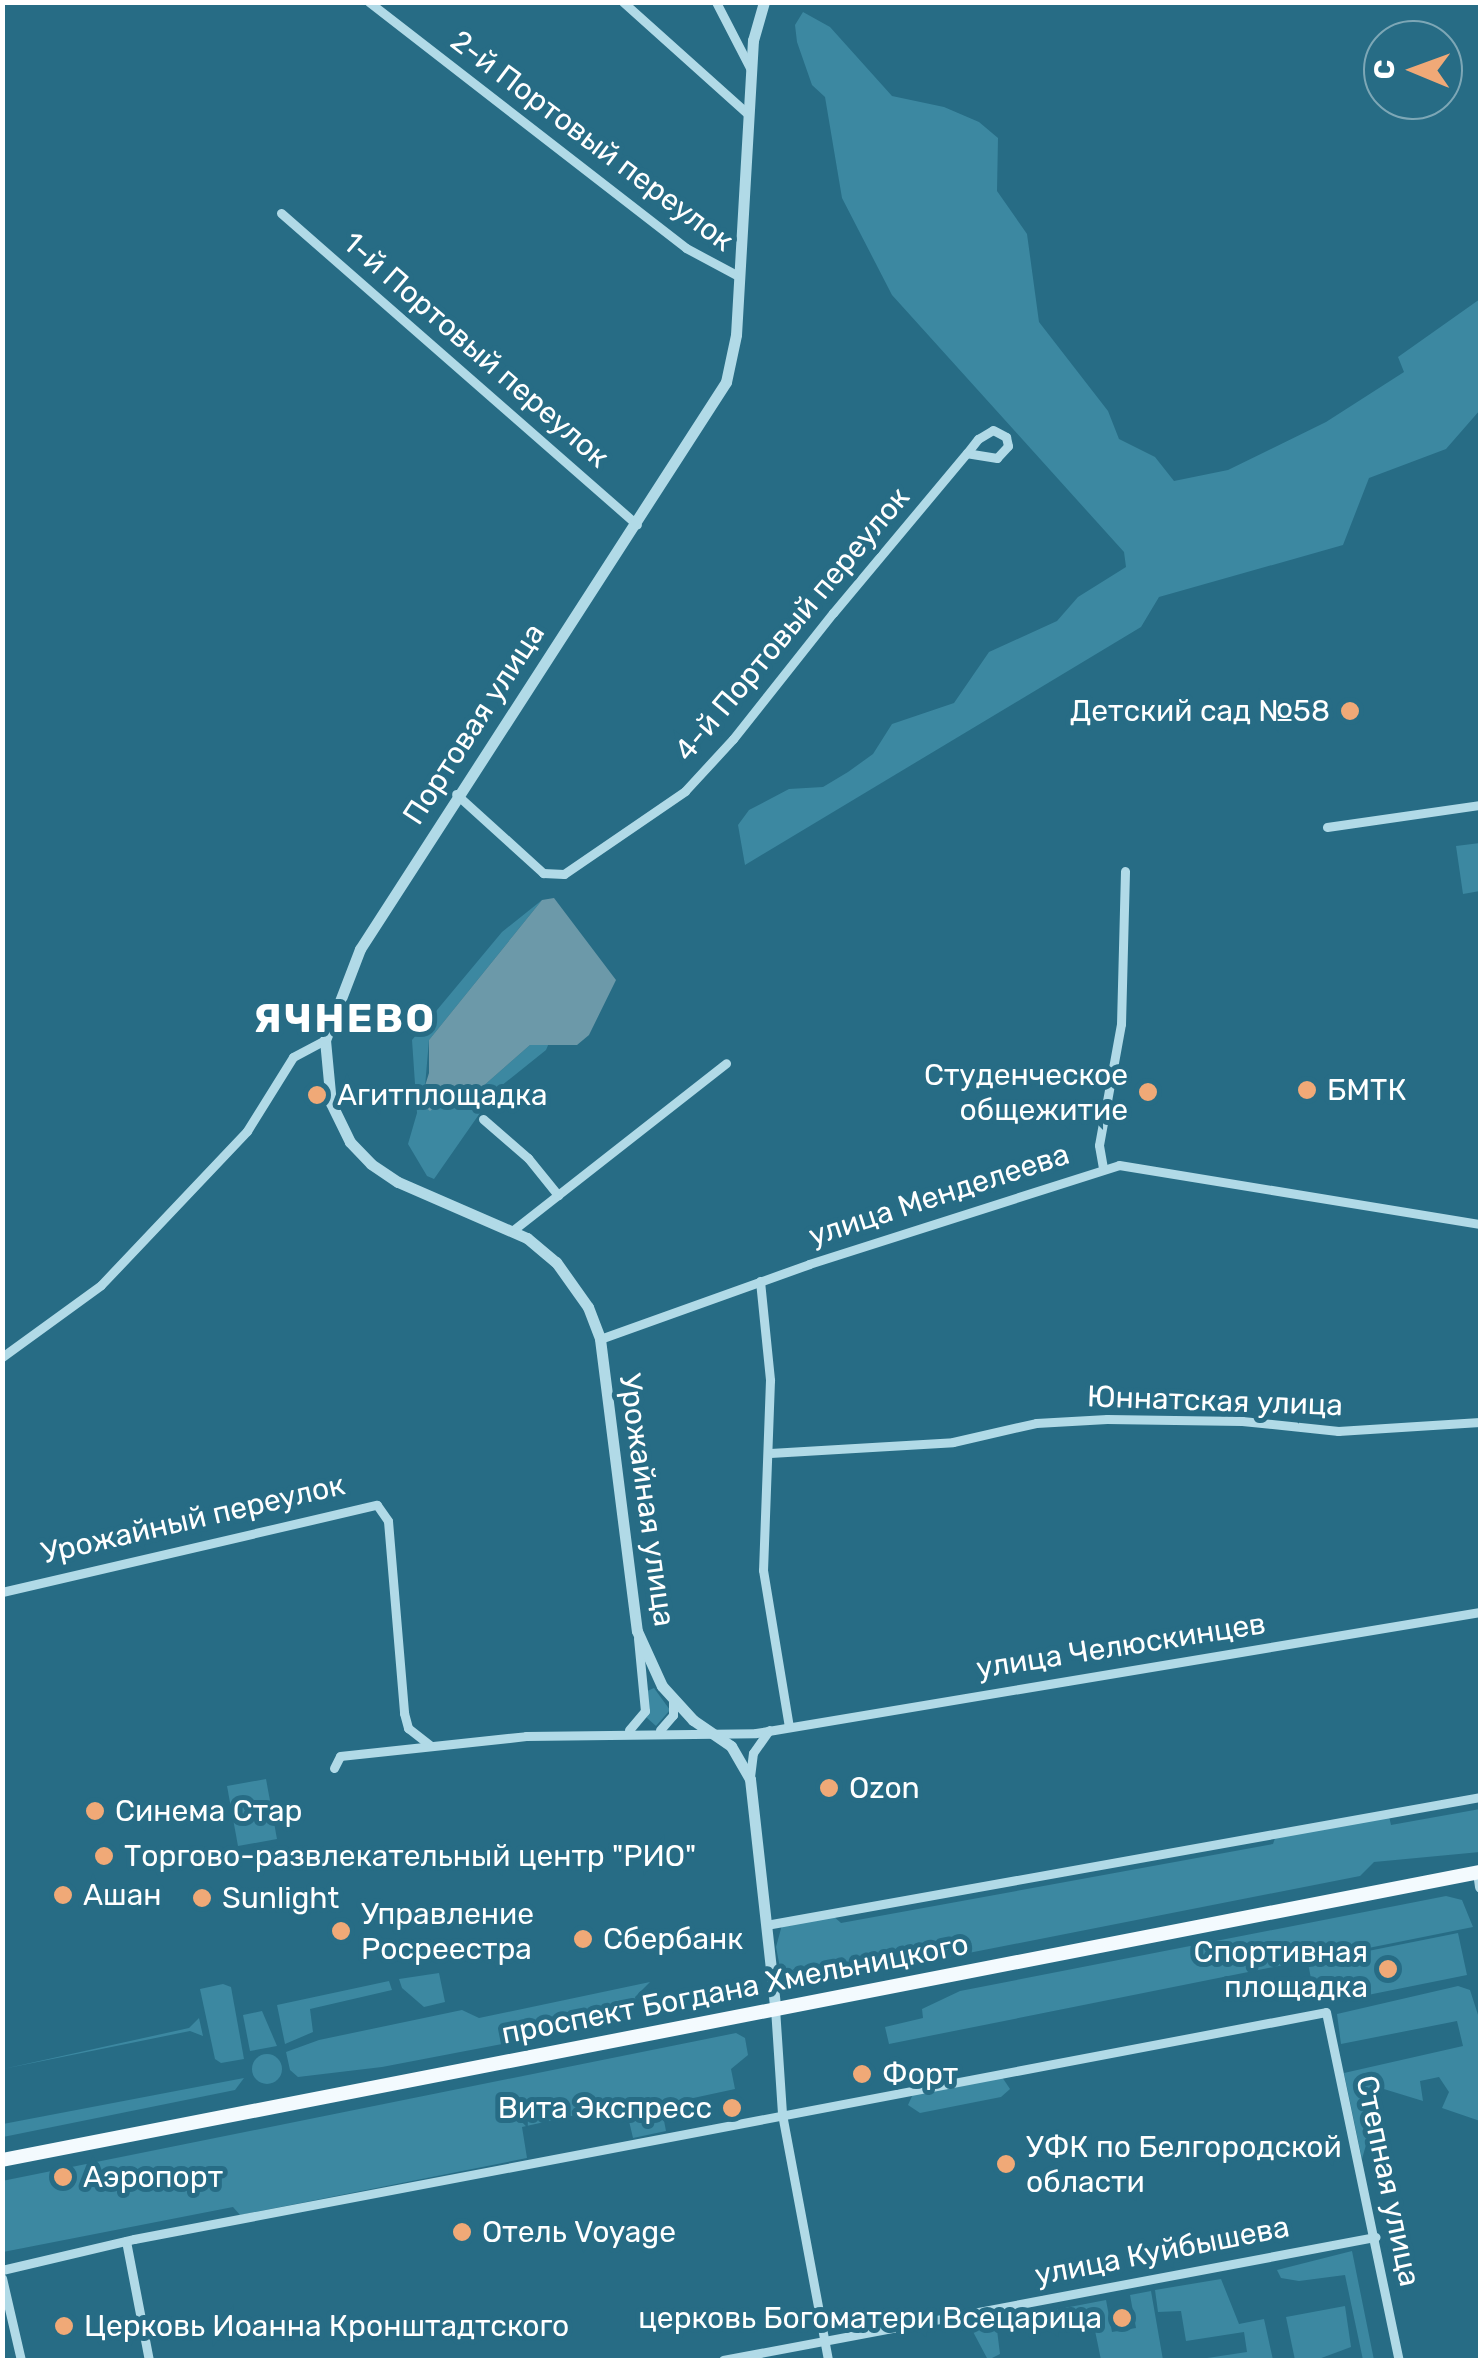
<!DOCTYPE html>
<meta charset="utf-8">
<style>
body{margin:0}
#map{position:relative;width:1483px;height:2363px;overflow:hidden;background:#276c85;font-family:Rubik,sans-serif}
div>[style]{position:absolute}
.green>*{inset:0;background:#3c88a1}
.round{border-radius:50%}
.water>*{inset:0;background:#6c99a9}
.minor>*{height:9px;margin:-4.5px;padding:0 4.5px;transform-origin:4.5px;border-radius:4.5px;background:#b1dae7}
.tertiary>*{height:11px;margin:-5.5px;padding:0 5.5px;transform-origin:5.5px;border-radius:5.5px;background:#b1dae7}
.primary>*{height:14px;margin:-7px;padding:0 7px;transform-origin:7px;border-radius:7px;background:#f3fafe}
.dots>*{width:28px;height:28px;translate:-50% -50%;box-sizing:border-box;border:5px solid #276c85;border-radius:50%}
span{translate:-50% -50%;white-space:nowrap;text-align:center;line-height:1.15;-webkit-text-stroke:10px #276c85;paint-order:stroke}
.street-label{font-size:30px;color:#fff}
.poi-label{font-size:30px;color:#fff}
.right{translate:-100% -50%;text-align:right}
.left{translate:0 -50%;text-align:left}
.district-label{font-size:40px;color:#fff;font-weight:700;letter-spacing:2.5px}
.frame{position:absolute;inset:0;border:5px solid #fff;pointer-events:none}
.north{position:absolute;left:1363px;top:20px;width:100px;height:100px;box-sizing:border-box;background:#276c85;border:2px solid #7da7b6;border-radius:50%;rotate:271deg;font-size:28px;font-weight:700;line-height:40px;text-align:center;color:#fff}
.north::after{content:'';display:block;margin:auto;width:35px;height:45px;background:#f0a977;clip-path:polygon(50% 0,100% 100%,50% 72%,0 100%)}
</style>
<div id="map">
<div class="green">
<div style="clip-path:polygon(803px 12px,830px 27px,892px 96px,944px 107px,979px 122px,998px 138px,997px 191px,1027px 234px,1039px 322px,1108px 411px,1119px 439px,1155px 457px,1174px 481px,1228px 470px,1326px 422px,1404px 372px,1398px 357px,1480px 299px,1480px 410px,1446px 449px,1369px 478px,1343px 545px,1159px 597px,1141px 627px,745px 865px,738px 825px,749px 810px,789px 789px,823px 787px,848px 772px,873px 754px,892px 724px,954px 703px,989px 652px,1057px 621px,1078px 597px,1126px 567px,1124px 552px,892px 295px,842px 198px,825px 97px,812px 85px,797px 42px,795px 25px)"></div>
<div style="clip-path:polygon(1480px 843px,1480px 891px,1463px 894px,1456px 846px)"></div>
<div style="clip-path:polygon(542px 900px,429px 1040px,424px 1098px,472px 1096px,530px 1045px,549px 1043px,546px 1050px,496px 1090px,434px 1179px,427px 1176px,408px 1144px,417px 1113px,412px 1040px,502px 932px)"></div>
<div style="clip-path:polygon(654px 1688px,670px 1710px,656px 1726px,646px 1717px,647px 1691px)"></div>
<div style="clip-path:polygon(266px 1779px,277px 1839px,238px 1846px,227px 1786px)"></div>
<div style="clip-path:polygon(1480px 1809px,1480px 1852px,1374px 1862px,1360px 1876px,806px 1985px,791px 1983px,781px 1973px,776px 1947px,782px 1925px,832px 1915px,841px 1923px,1273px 1844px,1276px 1835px,1389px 1816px,1391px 1825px)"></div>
<div style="clip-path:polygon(1446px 1896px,1462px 1900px,1473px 1927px,889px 2044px,885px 2027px,923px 2018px,922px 2009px,960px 1991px)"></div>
<div style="clip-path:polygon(1458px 1933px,1467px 1975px,1343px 2000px,1339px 1983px,1313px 1989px,1308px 1963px)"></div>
<div style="clip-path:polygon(439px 1973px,445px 2002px,424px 2007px,402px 1988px,399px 1979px)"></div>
<div style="clip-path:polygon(389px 1981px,392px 1990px,310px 2009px,313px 2032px,285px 2044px,277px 2005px)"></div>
<div style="clip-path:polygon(650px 1982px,635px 1997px,637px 2007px,561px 2025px,538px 2037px,382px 2067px,298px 2077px,290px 2070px,286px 2052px,319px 2040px,462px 2010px,479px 2018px)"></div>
<div style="clip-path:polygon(223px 1984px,231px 1987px,244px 2059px,221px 2063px,215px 2059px,200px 1989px)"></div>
<div style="clip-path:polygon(1458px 1986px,1470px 1990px,1480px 2021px,1480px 2121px,1442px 2108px,1449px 2092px,1439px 2077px,1420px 2081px,1423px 2101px,1374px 2086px,1366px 2109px,1375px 2113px,1362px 2159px,1344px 2073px,1463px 2046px,1457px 2021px,1341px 2044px,1337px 2014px)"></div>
<div style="clip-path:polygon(262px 2011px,277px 2046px,250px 2051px,243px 2015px)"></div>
<div style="clip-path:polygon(199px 2018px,203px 2036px,190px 2031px,3px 2069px,189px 2028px)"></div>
<div style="clip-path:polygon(736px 2033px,745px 2038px,748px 2055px,731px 2069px,735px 2089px,661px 2105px,666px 2131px,633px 2138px,625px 2104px,522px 2127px,527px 2158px,240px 2215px,233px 2207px,3px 2252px,2px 2181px)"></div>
<div class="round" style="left:252px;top:2054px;width:30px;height:30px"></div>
<div style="clip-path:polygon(1002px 2077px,1010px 2089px,1001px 2097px,920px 2113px,908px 2105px,913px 2094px)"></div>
<div style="clip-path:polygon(244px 2078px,235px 2090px,3px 2137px,3px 2124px)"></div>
<div style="clip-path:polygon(1352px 2251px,1374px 2360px,1363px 2360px,1345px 2275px,1299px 2281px,1281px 2278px,1277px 2270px)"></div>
<div style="clip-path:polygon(1221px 2279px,1239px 2324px,1264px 2319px,1273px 2360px,1194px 2360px,1247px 2352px,1244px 2332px,1186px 2341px,1181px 2311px,1158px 2312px,1155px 2290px)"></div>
<div style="clip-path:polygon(1151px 2291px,1163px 2360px,1101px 2360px,1091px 2311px,997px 2330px,1000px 2354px,988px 2360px,970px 2326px,1106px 2300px,1112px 2332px,1136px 2328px,1130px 2295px)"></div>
<div style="clip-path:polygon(1345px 2306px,1351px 2347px,1316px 2360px,1295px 2360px,1286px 2317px)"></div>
</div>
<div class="water">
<div style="clip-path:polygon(554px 898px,616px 980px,589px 1035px,577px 1045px,530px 1045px,472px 1096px,440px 1102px,430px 1111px,420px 1102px,429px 1073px,429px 1040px,542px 900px)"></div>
</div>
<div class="minor">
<div style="left:369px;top:2px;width:401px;rotate:37.8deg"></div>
<div style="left:686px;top:248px;width:61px;rotate:28.2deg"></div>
<div style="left:623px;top:2px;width:168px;rotate:41.9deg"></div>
<div style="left:716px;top:2px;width:74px;rotate:62.7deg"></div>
<div style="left:281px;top:213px;width:473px;rotate:41.2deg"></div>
<div style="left:456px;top:794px;width:118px;rotate:42.2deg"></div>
<div style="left:543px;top:873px;width:21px;rotate:3deg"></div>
<div style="left:564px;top:874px;width:147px;rotate:-34.4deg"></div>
<div style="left:685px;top:791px;width:71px;rotate:-47.3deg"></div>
<div style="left:733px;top:739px;width:161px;rotate:-51.6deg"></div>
<div style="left:833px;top:613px;width:209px;rotate:-50.1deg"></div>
<div style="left:967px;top:453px;width:18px;rotate:-52deg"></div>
<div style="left:978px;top:439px;width:17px;rotate:-31deg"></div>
<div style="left:993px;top:430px;width:15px;rotate:28deg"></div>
<div style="left:1006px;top:437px;width:9px;rotate:77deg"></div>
<div style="left:1008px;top:446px;width:16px;rotate:133deg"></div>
<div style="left:997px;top:458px;width:30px;rotate:-171deg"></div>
<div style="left:1327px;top:827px;width:155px;rotate:-8.2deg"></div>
<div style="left:483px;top:1119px;width:60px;rotate:40.9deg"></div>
<div style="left:528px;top:1158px;width:48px;rotate:51deg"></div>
<div style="left:1103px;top:1168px;width:23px;rotate:-100deg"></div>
<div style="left:1099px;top:1145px;width:123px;rotate:-79.7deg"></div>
<div style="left:1121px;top:1024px;width:153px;rotate:-88.5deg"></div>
<div style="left:512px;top:1231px;width:272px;rotate:-38.1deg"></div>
<div style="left:760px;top:1281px;width:100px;rotate:84.2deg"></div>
<div style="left:770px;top:1380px;width:190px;rotate:92.1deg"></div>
<div style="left:763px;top:1570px;width:159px;rotate:80.6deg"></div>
<div style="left:600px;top:1339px;width:222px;rotate:-19.7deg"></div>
<div style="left:809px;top:1264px;width:325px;rotate:-17.7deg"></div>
<div style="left:1119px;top:1165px;width:366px;rotate:9.3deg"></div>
<div style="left:2px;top:1357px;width:122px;rotate:-36deg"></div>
<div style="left:101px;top:1285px;width:212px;rotate:-46.5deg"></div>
<div style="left:247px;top:1131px;width:87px;rotate:-58.1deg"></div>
<div style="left:293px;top:1057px;width:36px;rotate:-28deg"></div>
<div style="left:770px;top:1453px;width:183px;rotate:-3.4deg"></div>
<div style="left:953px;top:1442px;width:85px;rotate:-12.9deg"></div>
<div style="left:1036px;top:1423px;width:71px;rotate:-3.2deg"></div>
<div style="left:1107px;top:1419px;width:135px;rotate:0.8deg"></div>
<div style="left:1242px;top:1421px;width:97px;rotate:5.9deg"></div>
<div style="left:1338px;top:1431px;width:142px;rotate:-3.6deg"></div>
<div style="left:2px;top:1592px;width:385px;rotate:-13.1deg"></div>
<div style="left:377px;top:1505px;width:19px;rotate:55deg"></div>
<div style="left:388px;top:1521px;width:193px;rotate:85.2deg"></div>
<div style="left:404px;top:1713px;width:16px;rotate:75deg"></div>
<div style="left:408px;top:1728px;width:28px;rotate:38deg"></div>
<div style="left:629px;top:1730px;width:25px;rotate:-50deg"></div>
<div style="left:645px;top:1711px;width:73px;rotate:-95.5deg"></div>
<div style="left:660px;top:1730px;width:20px;rotate:-49deg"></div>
<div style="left:673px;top:1715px;width:14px;rotate:-90deg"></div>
<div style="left:334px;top:1768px;width:13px;rotate:-63deg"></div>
<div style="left:340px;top:1756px;width:187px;rotate:-6.1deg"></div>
<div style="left:526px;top:1736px;width:230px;rotate:-0.7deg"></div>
<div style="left:756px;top:1733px;width:734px;rotate:-9.49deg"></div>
<div style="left:750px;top:1777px;width:24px;rotate:-83deg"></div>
<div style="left:753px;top:1753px;width:28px;rotate:-55deg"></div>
<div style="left:766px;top:1925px;width:725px;rotate:-10.16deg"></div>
<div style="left:775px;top:2008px;width:106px;rotate:86.2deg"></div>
<div style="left:782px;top:2114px;width:250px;rotate:79.4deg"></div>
<div style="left:126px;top:2241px;width:121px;rotate:79.1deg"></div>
<div style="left:2px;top:2270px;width:136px;rotate:-13.2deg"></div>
<div style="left:134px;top:2239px;width:1213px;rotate:-10.78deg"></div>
<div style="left:1326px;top:2012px;width:356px;rotate:78.2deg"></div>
<div style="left:2px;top:2278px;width:84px;rotate:77deg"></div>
<div style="left:723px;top:2360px;width:664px;rotate:-10.68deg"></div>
</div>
<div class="tertiary">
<div style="left:764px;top:2px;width:40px;rotate:106deg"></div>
<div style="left:753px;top:40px;width:295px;rotate:93.3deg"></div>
<div style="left:736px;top:335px;width:48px;rotate:102deg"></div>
<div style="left:726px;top:382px;width:675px;rotate:122.84deg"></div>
<div style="left:360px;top:949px;width:97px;rotate:111deg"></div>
<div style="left:325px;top:1040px;width:63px;rotate:84.6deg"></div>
<div style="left:331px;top:1103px;width:43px;rotate:64deg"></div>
<div style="left:350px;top:1142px;width:30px;rotate:46deg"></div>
<div style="left:371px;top:1164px;width:32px;rotate:34deg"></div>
<div style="left:398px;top:1182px;width:141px;rotate:23.5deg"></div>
<div style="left:527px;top:1238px;width:38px;rotate:40deg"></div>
<div style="left:556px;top:1262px;width:55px;rotate:54.6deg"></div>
<div style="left:588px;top:1307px;width:34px;rotate:69deg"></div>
<div style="left:600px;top:1339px;width:294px;rotate:82.8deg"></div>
<div style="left:637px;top:1631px;width:60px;rotate:65.6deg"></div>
<div style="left:662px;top:1686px;width:46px;rotate:47.6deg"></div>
<div style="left:693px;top:1720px;width:46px;rotate:34.4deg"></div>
<div style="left:731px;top:1746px;width:38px;rotate:60deg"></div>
<div style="left:750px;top:1779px;width:229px;rotate:83.7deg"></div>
<div style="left:1478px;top:1872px;width:15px;rotate:82deg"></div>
</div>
<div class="primary">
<div style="left:2px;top:2160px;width:1506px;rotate:-11.03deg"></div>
</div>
<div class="dots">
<div style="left:1350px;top:711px;background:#f0a977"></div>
<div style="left:1307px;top:1090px;background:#f0a977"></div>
<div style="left:1148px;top:1092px;background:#f0a977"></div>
<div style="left:317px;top:1095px;background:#f0a977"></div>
<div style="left:829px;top:1788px;background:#f0a977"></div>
<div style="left:95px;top:1811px;background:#f0a977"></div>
<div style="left:104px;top:1856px;background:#f0a977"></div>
<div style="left:63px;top:1895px;background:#f0a977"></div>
<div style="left:202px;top:1898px;background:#f0a977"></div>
<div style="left:341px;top:1931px;background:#f0a977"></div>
<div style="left:583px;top:1939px;background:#f0a977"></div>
<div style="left:1388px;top:1969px;background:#f0a977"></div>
<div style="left:862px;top:2074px;background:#f0a977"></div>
<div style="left:732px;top:2108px;background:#f0a977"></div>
<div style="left:1006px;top:2164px;background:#f0a977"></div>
<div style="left:63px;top:2177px;background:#f0a977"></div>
<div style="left:462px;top:2232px;background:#f0a977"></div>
<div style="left:1122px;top:2318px;background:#f0a977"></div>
<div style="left:64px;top:2326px;background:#f0a977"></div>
</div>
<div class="street-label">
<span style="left:592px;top:141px;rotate:37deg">2-й Портовый переулок</span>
<span style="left:476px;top:350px;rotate:41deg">1-й Портовый переулок</span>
<span style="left:792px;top:624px;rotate:-50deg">4-й Портовый переулок</span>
<span style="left:474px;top:724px;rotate:-57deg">Портовая улица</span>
<span style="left:939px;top:1195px;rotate:-18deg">улица Менделеева</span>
<span style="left:1215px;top:1401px;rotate:2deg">Юннатская улица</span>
<span style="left:647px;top:1500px;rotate:82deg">Урожайная улица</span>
<span style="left:193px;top:1519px;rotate:-13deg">Урожайный переулок</span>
<span style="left:1121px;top:1646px;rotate:-9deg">улица Челюскинцев</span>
<span style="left:735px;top:1989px;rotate:-11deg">проспект Богдана Хмельницкого</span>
<span style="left:1388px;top:2181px;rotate:78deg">Степная улица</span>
<span style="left:1162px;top:2251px;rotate:-11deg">улица Куйбышева</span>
</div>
<div class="poi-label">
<span class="right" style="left:1330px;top:711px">Детский сад №58</span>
<span class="right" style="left:1128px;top:1092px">Студенческое<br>общежитие</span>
<span class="left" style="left:1327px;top:1090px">БМТК</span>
<span class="left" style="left:337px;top:1095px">Агитплощадка</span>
<span class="left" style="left:849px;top:1788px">Ozon</span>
<span class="left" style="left:115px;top:1811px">Синема Стар</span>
<span class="left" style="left:124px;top:1856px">Торгово-развлекательный центр "РИО"</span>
<span class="left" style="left:83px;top:1895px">Ашан</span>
<span class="left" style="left:222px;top:1898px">Sunlight</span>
<span class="left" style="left:361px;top:1931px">Управление<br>Росреестра</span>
<span class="left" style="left:603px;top:1939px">Сбербанк</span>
<span class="right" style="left:1368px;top:1969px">Спортивная<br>площадка</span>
<span class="left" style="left:882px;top:2074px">Форт</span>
<span class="right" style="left:712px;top:2108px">Вита Экспресс</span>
<span class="left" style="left:1026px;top:2164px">УФК по Белгородской<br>области</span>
<span class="left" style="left:83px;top:2177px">Аэропорт</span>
<span class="left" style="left:482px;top:2232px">Отель Voyage</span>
<span class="right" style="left:1102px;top:2318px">церковь Богоматери Всецарица</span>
<span class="left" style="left:84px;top:2326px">Церковь Иоанна Кронштадтского</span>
</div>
<div class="district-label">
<span style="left:345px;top:1019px">ЯЧНЕВО</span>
</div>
<div class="frame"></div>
<div class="north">С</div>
</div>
